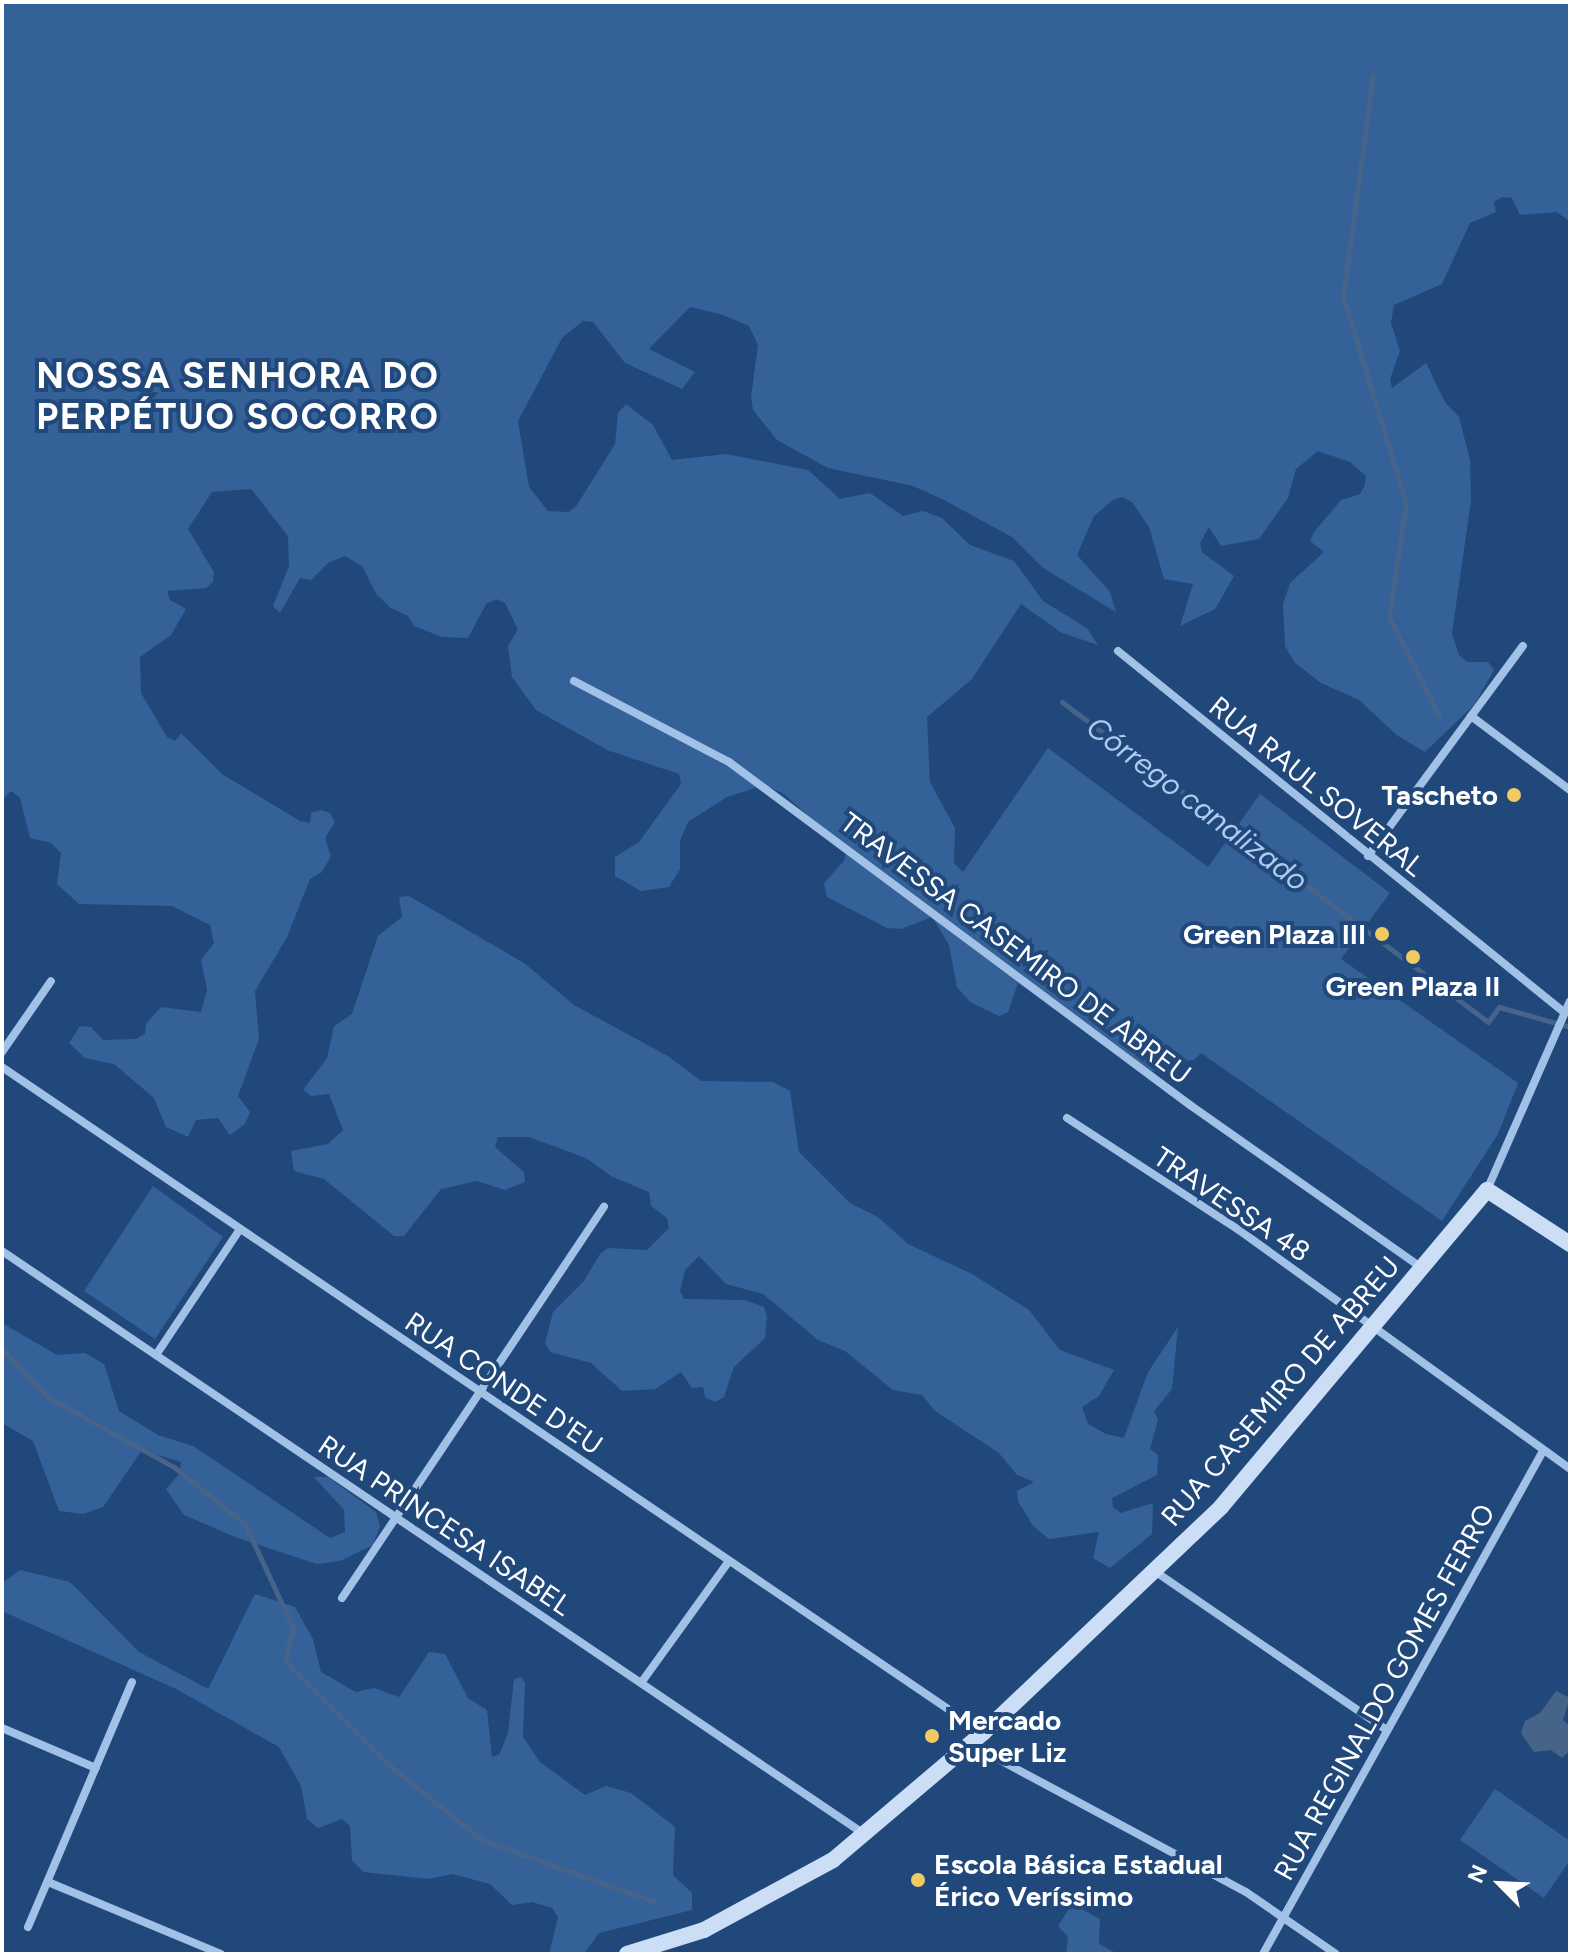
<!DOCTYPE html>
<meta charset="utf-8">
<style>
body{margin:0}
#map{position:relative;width:1572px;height:1956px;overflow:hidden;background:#21487a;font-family:Figtree,sans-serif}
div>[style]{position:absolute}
.green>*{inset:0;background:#346198}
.water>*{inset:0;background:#466489}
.stream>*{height:5px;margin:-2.5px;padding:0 2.5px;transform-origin:2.5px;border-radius:2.5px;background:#466489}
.street>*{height:8px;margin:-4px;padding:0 4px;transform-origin:4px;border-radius:4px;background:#a2c1e6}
.secondary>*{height:16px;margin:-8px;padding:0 8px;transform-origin:8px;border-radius:8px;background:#ccdef5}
.dots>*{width:22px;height:22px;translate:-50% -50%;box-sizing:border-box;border:4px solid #21487a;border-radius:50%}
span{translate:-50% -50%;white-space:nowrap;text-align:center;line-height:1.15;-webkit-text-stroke:8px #21487a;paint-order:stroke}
.street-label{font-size:28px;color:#fff}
.poi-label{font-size:28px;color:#fff;font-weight:700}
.right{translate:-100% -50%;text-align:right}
.left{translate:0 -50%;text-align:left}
.water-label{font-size:30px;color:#adcbee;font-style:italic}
.district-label{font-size:36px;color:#fff;font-weight:700;letter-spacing:2px}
.frame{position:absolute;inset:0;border:4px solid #fff;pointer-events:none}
.north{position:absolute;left:1460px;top:1844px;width:80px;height:80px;-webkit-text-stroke:6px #21487a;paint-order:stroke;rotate:294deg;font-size:22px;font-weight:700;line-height:32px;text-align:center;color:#fff}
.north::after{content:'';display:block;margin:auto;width:28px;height:36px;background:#fff;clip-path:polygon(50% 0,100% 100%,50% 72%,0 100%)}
</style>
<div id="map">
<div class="green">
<div style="clip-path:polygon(2px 2px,1570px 2px,1570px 222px,1557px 212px,1520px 215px,1512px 198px,1502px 197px,1494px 202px,1496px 212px,1470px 223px,1442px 284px,1394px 305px,1391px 323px,1400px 351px,1390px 379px,1392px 388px,1426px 363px,1445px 402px,1459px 417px,1470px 460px,1471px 501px,1452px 633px,1459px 655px,1467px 662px,1488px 662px,1494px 670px,1474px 705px,1425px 752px,1398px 736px,1359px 700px,1321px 683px,1295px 663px,1285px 646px,1283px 604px,1290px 583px,1324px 552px,1310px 541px,1314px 532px,1341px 500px,1360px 494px,1365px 485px,1366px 476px,1350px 462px,1318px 451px,1296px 469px,1288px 498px,1259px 539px,1221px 546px,1209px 527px,1200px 543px,1202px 552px,1234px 576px,1215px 609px,1180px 626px,1193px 584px,1164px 579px,1149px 527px,1132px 502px,1122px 497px,1113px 500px,1094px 516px,1077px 555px,1110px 592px,1116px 612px,1043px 568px,1012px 537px,942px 499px,913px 486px,828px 468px,777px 440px,753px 410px,751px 397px,758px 345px,749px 326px,720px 314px,690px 307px,649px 349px,695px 372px,682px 389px,625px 363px,593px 322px,583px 321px,562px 338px,518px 421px,529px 487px,548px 511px,569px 512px,577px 505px,615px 444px,618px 413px,626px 404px,653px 425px,672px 460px,726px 454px,808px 470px,840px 499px,870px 493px,903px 516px,923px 511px,942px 518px,970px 545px,1014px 561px,1043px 601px,1088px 629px,1098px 645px,1062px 633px,1021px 604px,972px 679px,927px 717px,930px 782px,955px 828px,954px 863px,963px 872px,1048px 748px,1208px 867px,1260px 794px,1390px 893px,1341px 959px,1518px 1083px,1498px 1134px,1442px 1221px,1201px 1053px,1194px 1060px,1180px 1061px,1169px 1072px,1152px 1071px,1116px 1054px,1018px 983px,1008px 1012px,999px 1016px,970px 1002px,957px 987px,949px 945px,932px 917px,901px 929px,887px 928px,827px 897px,824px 883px,844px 861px,846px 850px,784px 794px,765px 785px,727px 797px,688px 822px,680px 841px,680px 869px,669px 887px,641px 891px,615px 876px,615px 857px,639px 842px,681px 784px,679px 774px,607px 750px,536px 710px,512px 677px,508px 646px,518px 629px,505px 603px,496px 599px,486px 604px,468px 638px,442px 637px,414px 626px,408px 616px,391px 608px,376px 594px,362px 566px,345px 556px,328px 563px,311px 580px,300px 578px,280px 613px,273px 606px,289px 566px,288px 536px,251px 489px,212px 492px,188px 529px,214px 572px,213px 582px,206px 588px,167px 591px,170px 600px,186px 609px,171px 635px,140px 657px,141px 693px,167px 737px,175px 741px,181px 733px,222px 774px,300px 821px,310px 823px,311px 813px,321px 810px,330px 813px,335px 822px,325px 838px,331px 856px,322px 872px,310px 879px,287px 937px,255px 991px,259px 1039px,238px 1096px,250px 1112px,245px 1124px,230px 1135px,218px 1118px,196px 1120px,188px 1137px,166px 1127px,154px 1098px,114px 1064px,85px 1058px,69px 1043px,80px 1026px,91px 1027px,103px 1040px,135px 1039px,145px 1034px,146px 1024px,161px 1007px,201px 1012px,207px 990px,201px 960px,214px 943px,210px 925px,172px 906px,79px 904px,57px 884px,61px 853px,51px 843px,30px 838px,20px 798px,11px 791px,2px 800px)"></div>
<div style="clip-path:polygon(409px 896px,524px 963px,574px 1005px,668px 1056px,701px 1081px,773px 1082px,790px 1091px,799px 1152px,850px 1203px,878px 1217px,908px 1244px,972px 1274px,1029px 1310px,1060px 1350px,1114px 1370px,1099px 1396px,1082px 1407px,1088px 1424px,1106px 1434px,1124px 1438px,1148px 1372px,1178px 1327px,1172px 1389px,1154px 1411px,1158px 1420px,1150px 1449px,1158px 1455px,1157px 1475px,1112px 1498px,1113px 1507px,1121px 1513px,1153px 1503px,1152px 1534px,1110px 1568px,1093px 1558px,1099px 1532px,1049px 1539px,1033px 1526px,1018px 1501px,1017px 1491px,1034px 1482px,1017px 1475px,999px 1453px,935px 1411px,922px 1395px,893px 1390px,845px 1351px,818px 1340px,763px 1294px,726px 1284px,699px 1256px,685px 1270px,680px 1291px,684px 1299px,745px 1300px,764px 1307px,767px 1317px,765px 1338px,734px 1367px,724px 1397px,715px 1402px,705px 1397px,703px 1387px,692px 1388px,681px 1372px,655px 1389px,622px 1391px,591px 1363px,550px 1352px,545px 1343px,553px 1312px,584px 1281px,600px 1254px,608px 1248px,647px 1250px,669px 1228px,667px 1218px,651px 1206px,649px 1192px,611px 1176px,586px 1158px,529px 1137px,498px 1137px,495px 1147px,524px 1172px,525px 1182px,505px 1190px,477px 1181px,441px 1189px,404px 1236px,394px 1236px,324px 1179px,294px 1171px,291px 1151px,328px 1144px,343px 1130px,329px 1094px,311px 1096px,303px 1090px,327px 1058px,334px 1026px,352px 1014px,378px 936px,402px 917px,399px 897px)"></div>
<div style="clip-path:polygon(153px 1186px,223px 1237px,155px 1339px,84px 1291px)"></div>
<div style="clip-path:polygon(2px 1323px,57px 1355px,85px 1353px,104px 1364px,119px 1411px,158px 1435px,193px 1446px,330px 1538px,345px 1532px,344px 1510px,314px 1477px,328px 1477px,376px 1512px,380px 1526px,373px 1545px,340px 1561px,317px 1564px,235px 1537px,184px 1515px,166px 1489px,180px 1473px,181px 1462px,142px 1450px,103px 1507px,83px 1514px,59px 1511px,33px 1441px,2px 1423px)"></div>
<div style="clip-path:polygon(20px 1570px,70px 1582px,139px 1652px,208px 1689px,255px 1594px,295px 1607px,313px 1639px,321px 1672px,356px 1692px,374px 1688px,399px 1697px,429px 1652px,445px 1654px,468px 1698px,487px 1710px,492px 1757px,499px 1755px,508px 1733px,514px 1679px,521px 1677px,525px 1683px,523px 1737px,540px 1762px,585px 1795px,606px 1786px,631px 1793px,675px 1827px,673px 1875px,692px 1893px,692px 1910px,599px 1933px,584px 1954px,549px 1954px,558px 1917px,552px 1908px,532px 1902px,512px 1905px,490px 1884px,452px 1874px,429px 1879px,363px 1872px,352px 1860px,350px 1826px,342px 1819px,318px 1828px,307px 1819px,301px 1786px,279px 1747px,176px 1689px,2px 1611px,2px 1583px)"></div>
<div style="clip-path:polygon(1495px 1789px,1570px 1841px,1570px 1860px,1544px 1898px,1460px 1840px)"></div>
<div style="clip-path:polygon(1072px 1904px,1100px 1919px,1099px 1944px,1118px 1954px,1066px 1954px,1068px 1937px,1058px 1926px)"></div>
</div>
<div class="water">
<div style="clip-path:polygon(1556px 1691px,1570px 1698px,1563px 1720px,1570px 1726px,1570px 1750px,1562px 1758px,1551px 1750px,1534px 1752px,1521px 1733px,1525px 1721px,1540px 1713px)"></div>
</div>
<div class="stream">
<div style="left:1373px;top:75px;width:223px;rotate:97.7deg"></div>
<div style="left:1343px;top:296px;width:216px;rotate:73.1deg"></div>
<div style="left:1406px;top:503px;width:115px;rotate:98.5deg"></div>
<div style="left:1389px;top:617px;width:111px;rotate:63.2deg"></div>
<div style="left:1062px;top:702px;width:533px;rotate:36.91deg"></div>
<div style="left:1488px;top:1022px;width:19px;rotate:-54deg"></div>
<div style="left:1499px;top:1007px;width:74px;rotate:15.7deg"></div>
<div style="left:2px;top:1349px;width:68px;rotate:46.2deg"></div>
<div style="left:49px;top:1398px;width:143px;rotate:28.9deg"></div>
<div style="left:174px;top:1467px;width:91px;rotate:38.8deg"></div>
<div style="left:245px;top:1524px;width:115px;rotate:65.2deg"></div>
<div style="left:293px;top:1628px;width:34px;rotate:104deg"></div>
<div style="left:285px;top:1661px;width:147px;rotate:45deg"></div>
<div style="left:389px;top:1765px;width:119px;rotate:38.9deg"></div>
<div style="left:482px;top:1840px;width:184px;rotate:19.7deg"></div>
</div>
<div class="street">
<div style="left:1118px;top:651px;width:575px;rotate:39deg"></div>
<div style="left:574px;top:681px;width:175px;rotate:27.6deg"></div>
<div style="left:729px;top:762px;width:575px;rotate:36.65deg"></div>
<div style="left:1190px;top:1105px;width:284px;rotate:35.1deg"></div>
<div style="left:1471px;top:716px;width:124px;rotate:36.8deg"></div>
<div style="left:1368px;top:856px;width:261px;rotate:-53.6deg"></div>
<div style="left:2px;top:1052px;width:86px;rotate:-55.4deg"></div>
<div style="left:2px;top:1067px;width:1184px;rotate:34.16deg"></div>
<div style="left:1067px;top:1118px;width:205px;rotate:33.1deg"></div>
<div style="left:1239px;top:1230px;width:408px;rotate:35.8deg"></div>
<div style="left:1487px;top:1190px;width:206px;rotate:-66.3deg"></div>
<div style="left:2px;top:1251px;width:1041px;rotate:34.07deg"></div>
<div style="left:156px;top:1355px;width:151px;rotate:-56.3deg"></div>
<div style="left:1153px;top:1570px;width:283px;rotate:34.4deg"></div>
<div style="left:342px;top:1598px;width:471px;rotate:-56.2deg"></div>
<div style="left:641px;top:1683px;width:150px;rotate:-54.2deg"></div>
<div style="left:2px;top:1728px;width:102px;rotate:23.1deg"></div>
<div style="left:970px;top:1744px;width:313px;rotate:28.2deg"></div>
<div style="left:1246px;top:1892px;width:109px;rotate:34.6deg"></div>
<div style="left:48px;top:1882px;width:187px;rotate:22.6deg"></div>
<div style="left:28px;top:1927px;width:266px;rotate:-67deg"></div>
<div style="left:1263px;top:1954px;width:576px;rotate:-60.9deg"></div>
</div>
<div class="secondary">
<div style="left:627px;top:1954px;width:81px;rotate:-17.3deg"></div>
<div style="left:704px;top:1930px;width:147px;rotate:-28.5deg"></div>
<div style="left:833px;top:1860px;width:197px;rotate:-40.3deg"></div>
<div style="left:983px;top:1733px;width:328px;rotate:-43.5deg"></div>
<div style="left:1221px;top:1507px;width:414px;rotate:-50deg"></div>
<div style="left:1487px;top:1190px;width:99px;rotate:33deg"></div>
</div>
<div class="dots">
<div style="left:1514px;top:795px;background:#f2ca64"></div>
<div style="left:1382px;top:934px;background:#f2ca64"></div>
<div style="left:1413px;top:957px;background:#f2ca64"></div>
<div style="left:932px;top:1736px;background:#f2ca64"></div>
<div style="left:918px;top:1880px;background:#f2ca64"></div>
</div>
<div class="street-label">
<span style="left:1317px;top:786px;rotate:39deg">RUA RAUL SOVERAL</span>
<span style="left:1016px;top:948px;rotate:37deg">TRAVESSA CASEMIRO DE ABREU</span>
<span style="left:1232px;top:1204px;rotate:34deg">TRAVESSA 48</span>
<span style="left:504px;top:1383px;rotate:34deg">RUA CONDE D'EU</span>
<span style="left:1280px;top:1391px;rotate:-49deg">RUA CASEMIRO DE ABREU</span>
<span style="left:445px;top:1525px;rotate:34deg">RUA PRINCESA ISABEL</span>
<span style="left:1384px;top:1692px;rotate:-61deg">RUA REGINALDO GOMES FERRO</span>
</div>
<div class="poi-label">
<span class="right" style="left:1498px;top:795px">Tascheto</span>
<span class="right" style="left:1366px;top:934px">Green Plaza III</span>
<span style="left:1413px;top:986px">Green Plaza II</span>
<span class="left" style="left:948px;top:1736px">Mercado<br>Super Liz</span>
<span class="left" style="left:934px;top:1880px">Escola Básica Estadual<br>Érico Veríssimo</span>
</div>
<div class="water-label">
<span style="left:1197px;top:804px;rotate:37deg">Córrego canalizado</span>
</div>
<div class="district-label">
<span style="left:238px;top:396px">NOSSA SENHORA DO<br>PERPÉTUO SOCORRO</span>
</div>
<div class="frame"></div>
<div class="north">N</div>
</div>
